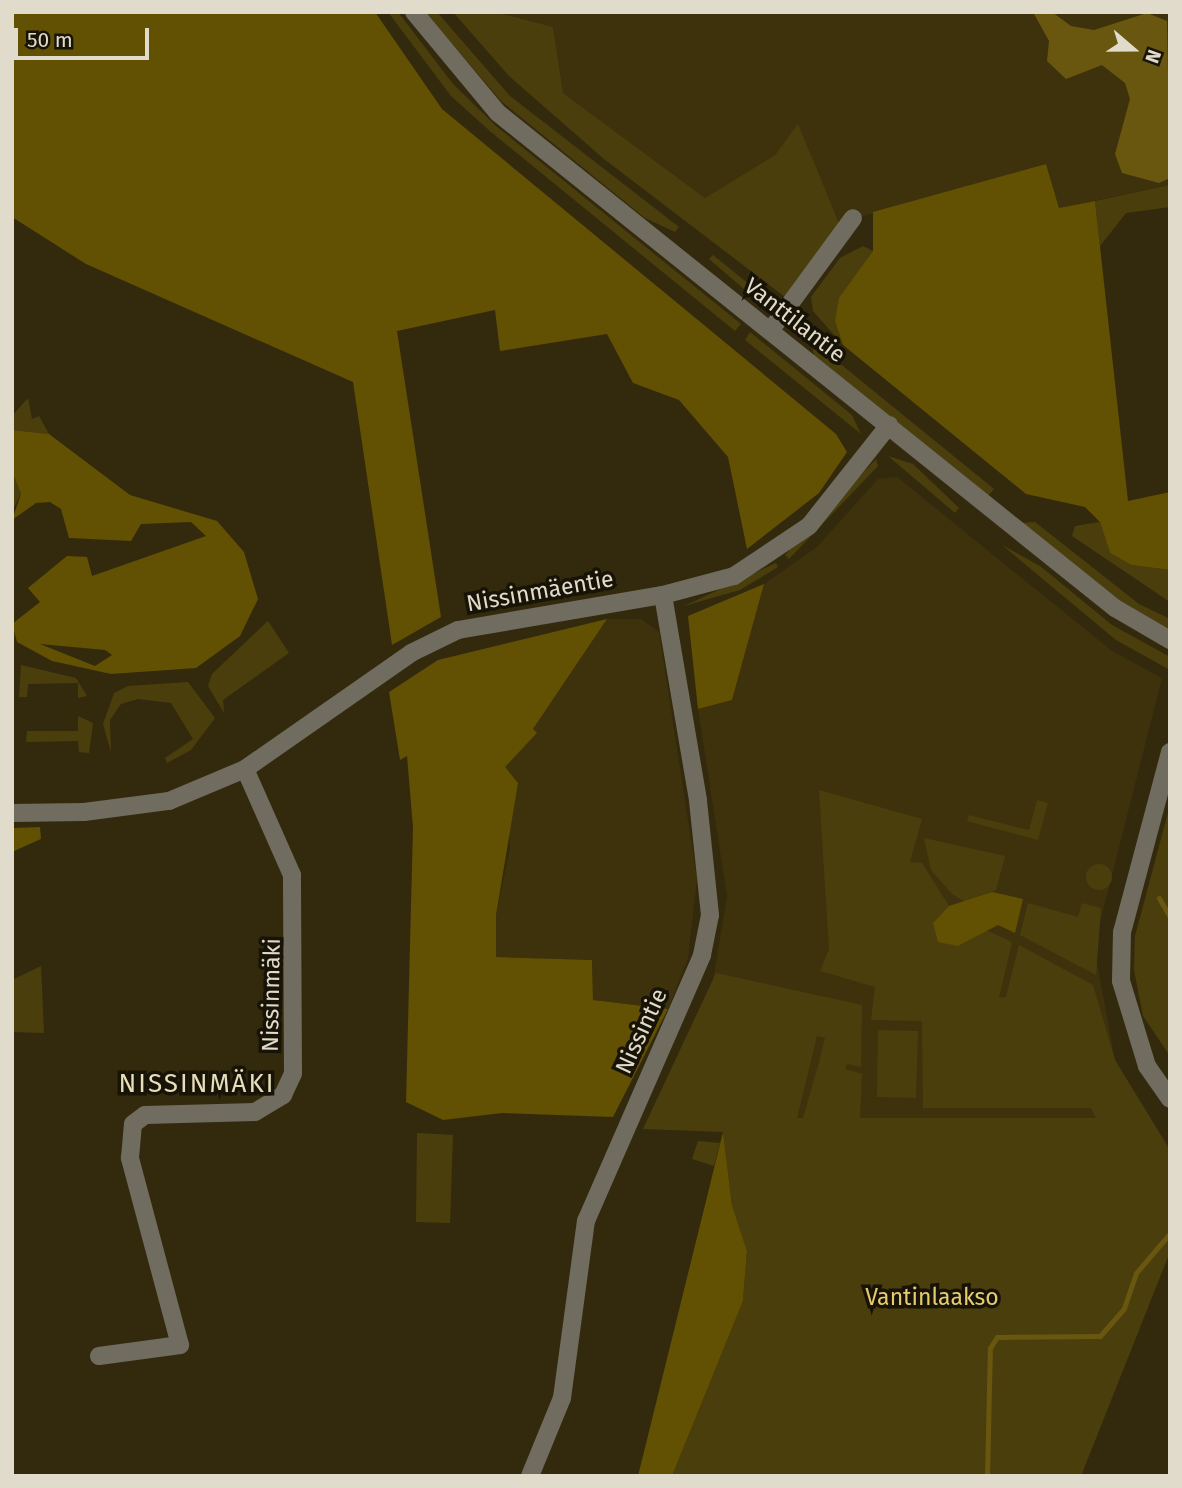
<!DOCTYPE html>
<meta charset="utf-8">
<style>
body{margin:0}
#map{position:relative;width:1182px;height:1488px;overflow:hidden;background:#332a0d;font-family:"Fira Sans",sans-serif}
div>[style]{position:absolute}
.built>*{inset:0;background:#3d320c}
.green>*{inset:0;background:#4b3e0d}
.round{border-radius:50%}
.forest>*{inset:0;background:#625003}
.water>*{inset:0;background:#695710}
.stream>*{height:5px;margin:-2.5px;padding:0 2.5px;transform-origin:2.5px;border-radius:2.5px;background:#695710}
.minor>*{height:18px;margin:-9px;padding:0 9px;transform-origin:9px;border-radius:9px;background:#706c5f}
span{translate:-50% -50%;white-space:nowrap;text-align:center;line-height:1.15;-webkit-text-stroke:7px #171307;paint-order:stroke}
.street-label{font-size:23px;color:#e0dbca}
.park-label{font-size:23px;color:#e7cc6f}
.quarter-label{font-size:26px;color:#e7ddbb;letter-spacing:2px}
.frame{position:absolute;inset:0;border:14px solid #e0dbca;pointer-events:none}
.north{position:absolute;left:1098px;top:14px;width:70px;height:70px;-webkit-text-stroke:5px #171307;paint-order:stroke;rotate:110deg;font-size:19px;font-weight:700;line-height:28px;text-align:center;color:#e0dbca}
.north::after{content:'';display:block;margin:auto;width:24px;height:32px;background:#e0dbca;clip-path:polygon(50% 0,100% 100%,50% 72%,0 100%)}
.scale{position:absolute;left:14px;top:28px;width:135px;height:32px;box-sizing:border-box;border:4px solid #e0dbca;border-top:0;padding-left:9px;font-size:21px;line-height:24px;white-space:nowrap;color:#e0dbca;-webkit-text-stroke:5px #171307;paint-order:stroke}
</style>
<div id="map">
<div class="built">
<div style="clip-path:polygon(495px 12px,1170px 12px,1170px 185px,1059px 208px,1046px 164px,839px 223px,798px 125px,775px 155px,705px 198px,563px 93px,553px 27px)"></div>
<div style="clip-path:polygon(897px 477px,1112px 651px,1162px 678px,1094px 946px,1115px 1060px,1145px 1115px,1141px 1119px,796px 1118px,712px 986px,727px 896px,698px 709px,732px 700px,764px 584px,817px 547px,878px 479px)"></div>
<div style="clip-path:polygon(607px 619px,641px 619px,659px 632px,697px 879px,688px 958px,668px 1009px,593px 1000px,592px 960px,496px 957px,496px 915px,510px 848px,504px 767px,537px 733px,533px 729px)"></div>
</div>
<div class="green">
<div style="clip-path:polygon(388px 12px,398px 12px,453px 84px,496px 126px,741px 324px,735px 331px,491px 132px,451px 96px)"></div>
<div style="clip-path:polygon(425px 12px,437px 12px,510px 96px,679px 227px,675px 232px,645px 218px,501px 101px)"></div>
<div style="clip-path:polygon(453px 12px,495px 12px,553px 27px,563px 93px,705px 198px,775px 155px,798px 124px,839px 223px,789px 300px,604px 159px,509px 76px)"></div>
<div style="clip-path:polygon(1170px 185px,1170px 207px,1126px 213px,1100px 246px,1095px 201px)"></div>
<div style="clip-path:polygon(863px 246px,873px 251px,835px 321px,843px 345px,813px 311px,811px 297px,840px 258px)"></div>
<div style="clip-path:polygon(713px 255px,759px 292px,759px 302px,709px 259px)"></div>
<div style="clip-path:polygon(809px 330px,827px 353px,994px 489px,988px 496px,814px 356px)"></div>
<div style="clip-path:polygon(750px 332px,852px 415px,861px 434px,745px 340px)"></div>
<div style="clip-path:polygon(28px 398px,32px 419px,39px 416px,49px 434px,12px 430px,12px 416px)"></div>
<div style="clip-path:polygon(888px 456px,913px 464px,959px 508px,955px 513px)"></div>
<div style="clip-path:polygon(876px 459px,878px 466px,789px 559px,785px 555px)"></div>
<div style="clip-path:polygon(12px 471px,21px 494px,12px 511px)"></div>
<div style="clip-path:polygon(1035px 522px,1139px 604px,1170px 619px,1170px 631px,1141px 617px,1020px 523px)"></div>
<div style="clip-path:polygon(1100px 522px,1110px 553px,1131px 565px,1170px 570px,1170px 602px,1072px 536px,1075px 526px)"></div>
<div style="clip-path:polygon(1002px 545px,1040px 566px,1112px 625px,1170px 657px,1170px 670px,1116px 640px)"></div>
<div style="clip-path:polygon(776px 563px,778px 567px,740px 590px,684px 606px)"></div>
<div style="clip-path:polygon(268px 621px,289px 653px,223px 700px,224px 713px,208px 686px,212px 674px)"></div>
<div style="clip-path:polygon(21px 665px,76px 678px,87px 696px,78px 698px,78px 683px,28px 684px,27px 697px,19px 697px)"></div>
<div style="clip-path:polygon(188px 682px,215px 718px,191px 750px,167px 763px,165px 758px,193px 739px,171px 703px,138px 699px,121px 704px,110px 720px,111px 752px,103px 724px,114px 693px,128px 686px)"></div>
<div style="clip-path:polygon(78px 716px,93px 723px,89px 753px,79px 752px,78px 741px,26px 742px,27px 731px,78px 731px)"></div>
<div style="clip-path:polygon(evenodd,819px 790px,922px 819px,910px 862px,922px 863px,949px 906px,933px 923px,958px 946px,986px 930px,1012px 942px,999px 998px,1006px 997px,1019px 945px,1093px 985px,1115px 1060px,1170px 1150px,1170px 1252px,1081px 1476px,672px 1476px,743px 1301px,747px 1251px,732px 1205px,723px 1132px,643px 1129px,716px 973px,862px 1005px,861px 1067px,847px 1064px,845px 1069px,862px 1074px,860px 1118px,1096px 1118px,1091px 1108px,923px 1108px,922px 1021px,871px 1020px,875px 987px,820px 971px,829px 949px,819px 790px,817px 1036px,825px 1038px,819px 1062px,803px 1118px,797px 1118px,817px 1036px)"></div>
<div style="clip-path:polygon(1037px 800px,1048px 803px,1038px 840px,967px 821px,969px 815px,1029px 830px)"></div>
<div style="clip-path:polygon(1170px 805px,1170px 1056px,1143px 1016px,1134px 970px,1135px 936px)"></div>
<div style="clip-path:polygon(924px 838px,1005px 856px,996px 890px,965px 902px,952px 894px,931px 870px)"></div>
<div class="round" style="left:1086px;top:864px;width:26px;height:26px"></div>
<div style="clip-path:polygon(1028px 903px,1078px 917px,1082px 903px,1101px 908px,1096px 975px,1020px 935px)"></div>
<div style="clip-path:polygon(41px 966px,44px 1033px,12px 1032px,12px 980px)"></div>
<div style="clip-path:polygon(878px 1030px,918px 1031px,916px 1098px,877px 1097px)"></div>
<div style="clip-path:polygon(417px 1133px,453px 1135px,450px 1223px,416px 1222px)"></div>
<div style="clip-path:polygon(698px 1141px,720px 1143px,714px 1166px,692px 1159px)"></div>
</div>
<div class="forest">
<div style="clip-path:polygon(12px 12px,375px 12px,442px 109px,836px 434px,847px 452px,819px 493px,747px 549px,728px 457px,679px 400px,633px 383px,607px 334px,500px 351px,495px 310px,397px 331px,441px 617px,392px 645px,353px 382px,86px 264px,12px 217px)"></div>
<div style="clip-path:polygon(1046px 164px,1059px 208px,1095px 201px,1128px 501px,1170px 492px,1170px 570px,1131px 565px,1110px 553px,1100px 522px,1085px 507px,1026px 494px,843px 345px,835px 321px,839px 298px,873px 251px,873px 212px)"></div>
<div style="clip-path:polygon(evenodd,12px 430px,49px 434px,130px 495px,217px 521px,244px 552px,258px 599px,240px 636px,196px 668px,111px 674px,52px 661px,17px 642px,12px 624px,40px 602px,28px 588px,67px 556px,87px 557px,92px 576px,206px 536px,191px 522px,141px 524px,131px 541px,69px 538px,61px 509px,50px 502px,36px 503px,12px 520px,21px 494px,12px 471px,12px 430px,40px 644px,105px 650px,112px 655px,95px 666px,40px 644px)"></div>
<div style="clip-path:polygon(764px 584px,732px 700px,698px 709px,688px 616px)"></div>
<div style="clip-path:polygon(607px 619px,533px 729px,537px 733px,505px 767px,518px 783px,496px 915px,496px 957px,592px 960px,593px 1000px,668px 1009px,613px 1117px,502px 1113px,443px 1120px,406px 1102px,413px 827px,407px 756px,400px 760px,389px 692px,438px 660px)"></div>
<div style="clip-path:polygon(40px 827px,41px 839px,12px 852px,12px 828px)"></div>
<div style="clip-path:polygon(992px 892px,1023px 899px,1015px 933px,998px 925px,958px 946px,938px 942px,933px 923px,949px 906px)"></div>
<div style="clip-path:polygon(723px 1132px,732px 1205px,747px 1251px,743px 1301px,672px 1476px,638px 1476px)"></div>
</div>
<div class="water">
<div style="clip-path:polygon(1033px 12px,1052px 12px,1071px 26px,1094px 30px,1147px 13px,1167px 21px,1170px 178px,1159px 183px,1122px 173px,1115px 154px,1130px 99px,1125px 83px,1102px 65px,1066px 79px,1047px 61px,1049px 41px)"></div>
</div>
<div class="stream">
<div style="left:1159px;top:898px;width:22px;rotate:60deg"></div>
<div style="left:987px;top:1476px;width:128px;rotate:-88.7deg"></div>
<div style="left:990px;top:1348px;width:13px;rotate:-58deg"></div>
<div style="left:997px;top:1337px;width:103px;rotate:-0.6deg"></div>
<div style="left:1100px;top:1336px;width:37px;rotate:-49deg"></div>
<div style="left:1124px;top:1308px;width:37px;rotate:-71deg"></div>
<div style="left:1136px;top:1273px;width:52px;rotate:-49.6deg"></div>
</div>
<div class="minor">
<div style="left:414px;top:12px;width:131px;rotate:50.3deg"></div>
<div style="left:498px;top:113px;width:791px;rotate:38.74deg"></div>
<div style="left:1115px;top:608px;width:64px;rotate:30.2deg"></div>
<div style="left:770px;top:331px;width:140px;rotate:-53.7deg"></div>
<div style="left:1170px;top:752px;width:186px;rotate:104.9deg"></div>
<div style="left:1122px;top:932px;width:49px;rotate:91.2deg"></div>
<div style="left:1121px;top:981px;width:89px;rotate:73deg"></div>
<div style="left:1147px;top:1066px;width:40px;rotate:55.1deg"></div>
<div style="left:12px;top:813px;width:72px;rotate:-0.8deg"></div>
<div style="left:84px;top:812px;width:86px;rotate:-7.4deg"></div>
<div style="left:169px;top:801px;width:82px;rotate:-22.8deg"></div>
<div style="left:245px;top:769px;width:203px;rotate:-34.9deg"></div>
<div style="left:411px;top:653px;width:52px;rotate:-26.1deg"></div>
<div style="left:458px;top:630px;width:208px;rotate:-9.7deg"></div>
<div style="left:663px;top:595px;width:73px;rotate:-15deg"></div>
<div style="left:734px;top:576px;width:90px;rotate:-33.7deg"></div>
<div style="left:809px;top:526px;width:129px;rotate:-51.6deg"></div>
<div style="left:99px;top:1356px;width:82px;rotate:-7.7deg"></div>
<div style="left:180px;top:1345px;width:194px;rotate:-105deg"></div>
<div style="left:130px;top:1158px;width:34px;rotate:-85deg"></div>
<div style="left:133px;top:1124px;width:15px;rotate:-37deg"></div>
<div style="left:145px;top:1115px;width:110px;rotate:-1.6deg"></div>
<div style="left:255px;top:1112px;width:33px;rotate:-31deg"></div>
<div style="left:283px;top:1095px;width:23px;rotate:-65deg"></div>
<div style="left:293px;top:1074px;width:199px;rotate:-90.3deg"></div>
<div style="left:292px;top:875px;width:116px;rotate:-113.9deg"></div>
<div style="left:530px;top:1476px;width:84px;rotate:-67.7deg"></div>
<div style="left:562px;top:1398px;width:179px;rotate:-82.3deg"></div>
<div style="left:586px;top:1221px;width:290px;rotate:-66.4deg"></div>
<div style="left:702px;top:955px;width:41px;rotate:-78.7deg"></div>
<div style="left:710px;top:915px;width:116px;rotate:-96deg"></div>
<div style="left:698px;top:800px;width:208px;rotate:-99.7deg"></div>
</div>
<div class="street-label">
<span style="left:795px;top:320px;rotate:38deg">Vanttilantie</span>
<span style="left:540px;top:591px;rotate:-10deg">Nissinmäentie</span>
<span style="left:271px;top:995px;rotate:-89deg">Nissinmäki</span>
<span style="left:641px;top:1031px;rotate:-65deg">Nissintie</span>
</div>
<div class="park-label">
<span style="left:932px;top:1297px">Vantinlaakso</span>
</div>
<div class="quarter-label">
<span style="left:197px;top:1084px">NISSINMÄKI</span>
</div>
<div class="frame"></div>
<div class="north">N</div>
<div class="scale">50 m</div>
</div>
